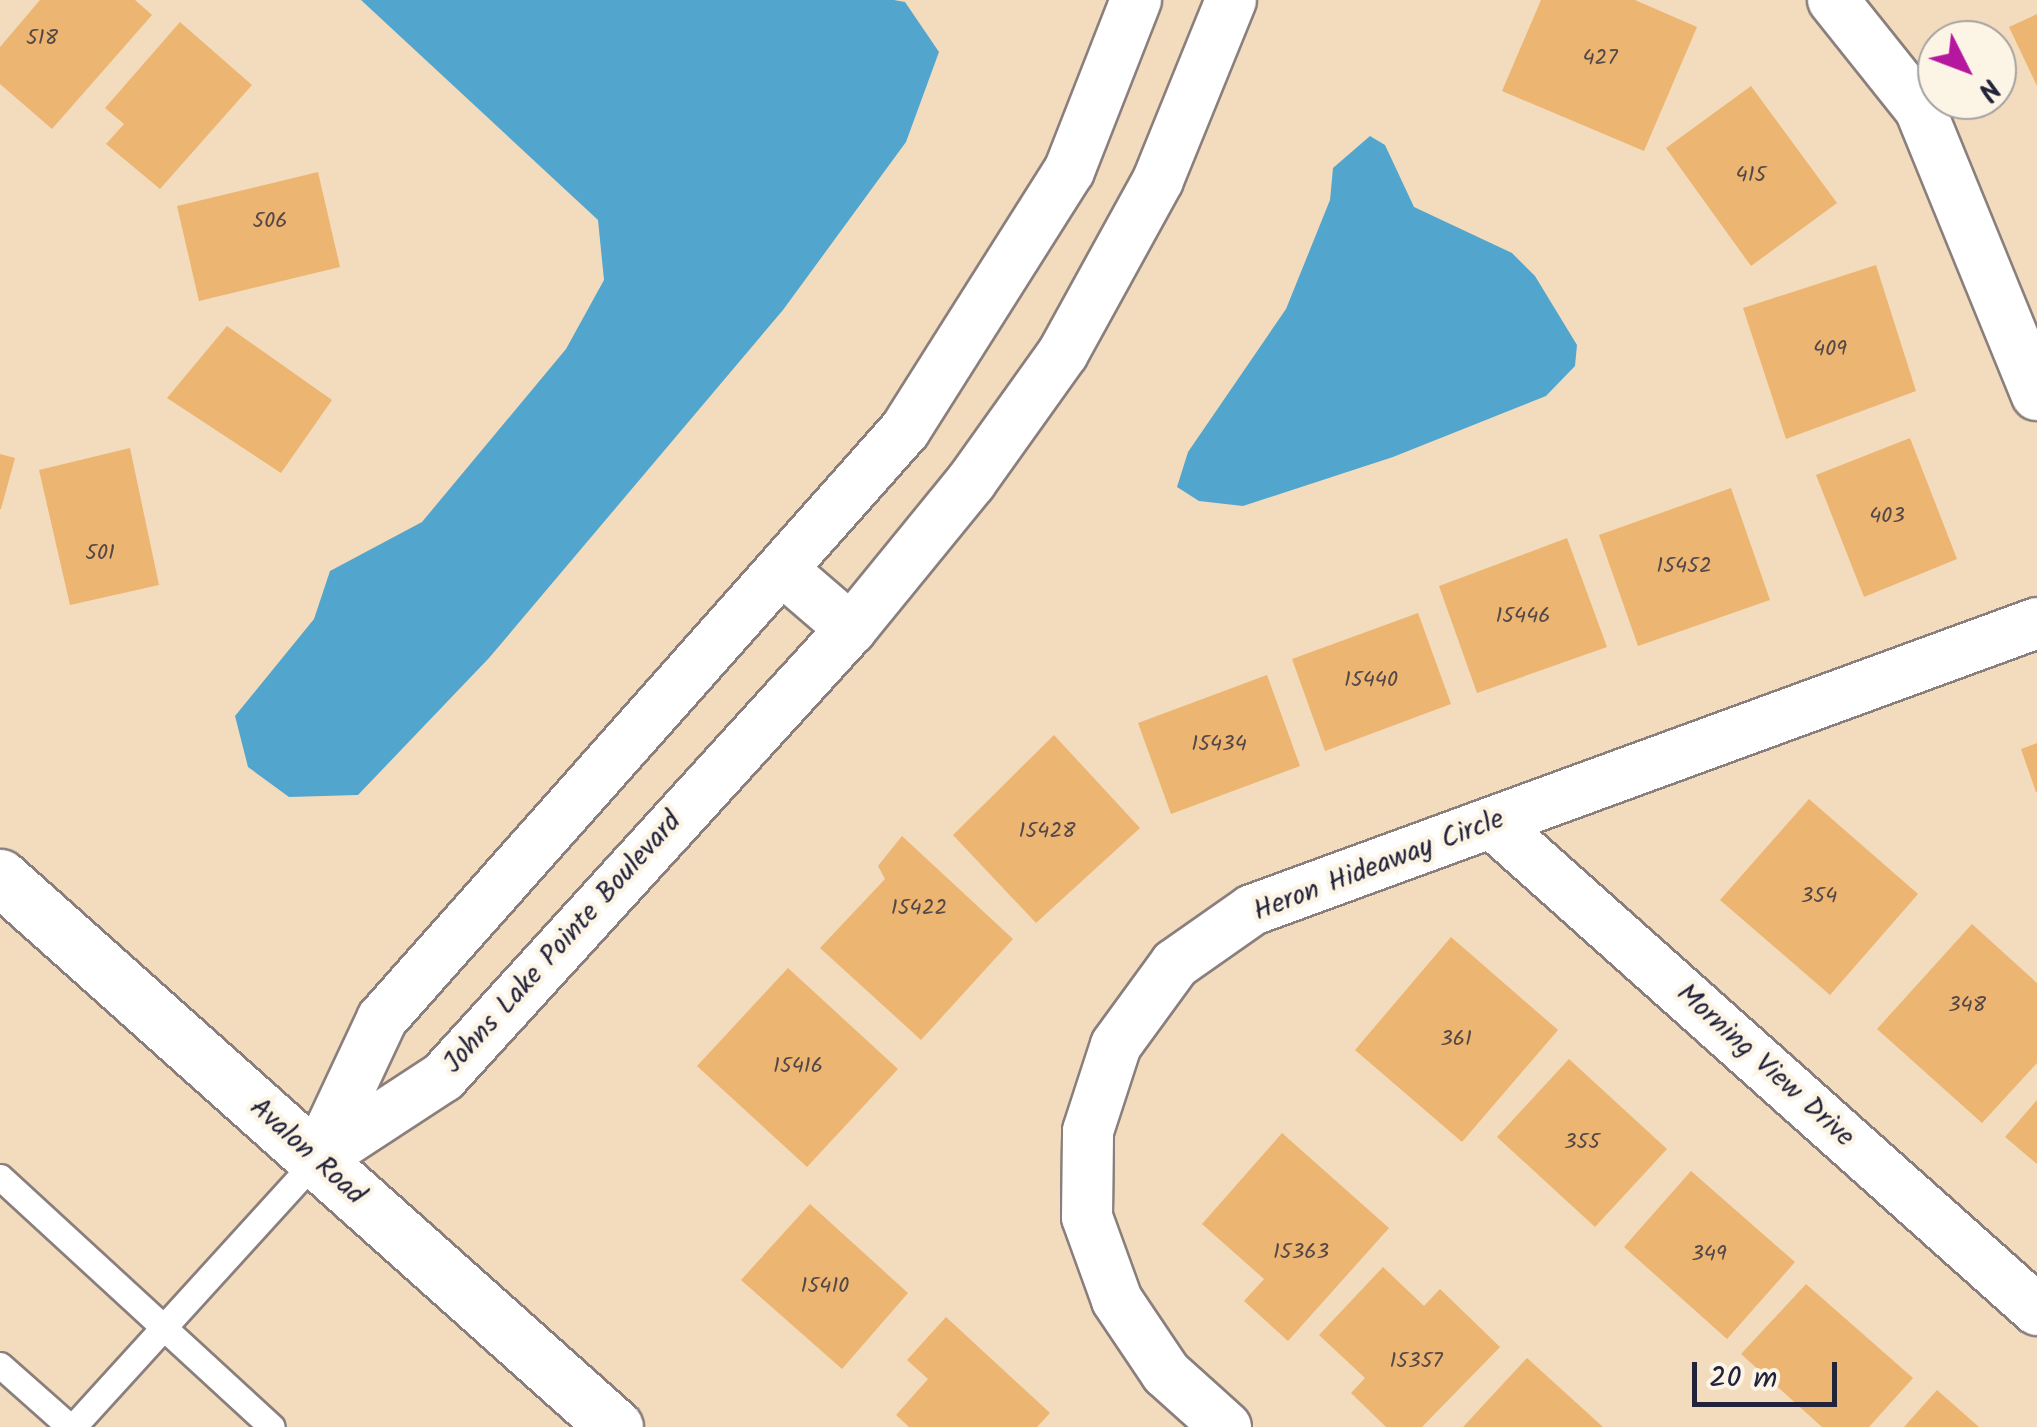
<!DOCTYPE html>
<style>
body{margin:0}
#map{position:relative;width:2037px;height:1427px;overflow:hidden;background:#f3dcbd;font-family:Kalam,sans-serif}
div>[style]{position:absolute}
.water>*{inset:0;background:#52a6ce}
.building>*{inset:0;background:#ecb571}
.roads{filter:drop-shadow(2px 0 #8a7f7c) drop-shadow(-2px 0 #8a7f7c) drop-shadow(0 2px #8a7f7c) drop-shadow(0 -2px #8a7f7c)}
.lane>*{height:25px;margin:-12.5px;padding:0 12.5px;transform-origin:12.5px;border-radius:12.5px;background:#fff}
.street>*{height:50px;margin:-25px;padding:0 25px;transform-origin:25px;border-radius:25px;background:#fff}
.secondary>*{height:55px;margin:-27.5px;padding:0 27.5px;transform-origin:27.5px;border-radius:27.5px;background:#fff}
span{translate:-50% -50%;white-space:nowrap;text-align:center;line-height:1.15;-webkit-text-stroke:9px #fcf5e5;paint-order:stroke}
.number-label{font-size:22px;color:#544748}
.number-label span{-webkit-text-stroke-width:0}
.street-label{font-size:28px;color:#22223b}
.north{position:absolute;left:1917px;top:20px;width:100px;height:100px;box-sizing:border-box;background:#fcf5e5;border:2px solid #a5a1a1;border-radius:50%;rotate:132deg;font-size:28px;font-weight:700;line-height:40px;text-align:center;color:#22223b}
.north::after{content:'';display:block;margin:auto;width:35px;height:45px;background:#b5179e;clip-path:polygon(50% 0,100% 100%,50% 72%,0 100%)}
.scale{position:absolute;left:1692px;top:1362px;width:145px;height:45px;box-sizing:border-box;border:5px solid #22223b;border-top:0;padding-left:12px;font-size:30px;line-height:35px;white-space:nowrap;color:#22223b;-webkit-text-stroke:8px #fcf5e5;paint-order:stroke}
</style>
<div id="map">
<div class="water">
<div style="clip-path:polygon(361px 0,894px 0,905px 2px,939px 52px,906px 142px,783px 310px,489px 658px,358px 795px,289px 797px,248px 767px,235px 716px,314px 619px,330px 571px,422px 522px,566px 349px,604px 280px,598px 220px)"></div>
<div style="clip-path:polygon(1370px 136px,1385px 145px,1414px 207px,1512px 253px,1535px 276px,1577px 345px,1575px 366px,1546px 396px,1393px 457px,1243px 506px,1199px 501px,1177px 487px,1188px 452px,1286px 309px,1330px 200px,1333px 168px)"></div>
</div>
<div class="building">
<div style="clip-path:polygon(40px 0,135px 0,152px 15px,52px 129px,0 84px,0 47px)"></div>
<div style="clip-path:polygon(1541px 0,1635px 0,1697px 27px,1644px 151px,1502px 91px)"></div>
<div style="clip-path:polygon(2037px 14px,2037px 86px,2009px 27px)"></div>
<div style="clip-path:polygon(180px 22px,252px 85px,160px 189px,106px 144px,124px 124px,105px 108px)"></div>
<div style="clip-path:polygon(1751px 86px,1837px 203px,1751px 266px,1666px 148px)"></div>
<div style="clip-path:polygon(318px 172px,340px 267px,199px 301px,177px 206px)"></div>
<div style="clip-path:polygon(1876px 265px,1916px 391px,1786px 439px,1743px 308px)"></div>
<div style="clip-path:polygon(227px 326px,332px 400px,281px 473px,167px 398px)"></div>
<div style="clip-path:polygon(1910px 438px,1957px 559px,1864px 597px,1816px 475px)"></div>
<div style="clip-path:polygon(130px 448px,159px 585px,70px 605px,39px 470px)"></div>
<div style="clip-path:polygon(0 454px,15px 458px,1px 509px,0 509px)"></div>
<div style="clip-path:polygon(1731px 488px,1770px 600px,1638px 646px,1599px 535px)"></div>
<div style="clip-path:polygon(1567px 538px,1607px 647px,1477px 693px,1439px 586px)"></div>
<div style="clip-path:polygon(1418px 613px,1451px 704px,1325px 751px,1292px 659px)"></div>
<div style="clip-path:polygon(1267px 675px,1300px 766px,1171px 814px,1138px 723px)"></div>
<div style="clip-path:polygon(1054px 735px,1140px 828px,1036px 923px,953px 835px)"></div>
<div style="clip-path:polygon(2037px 743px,2037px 792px,2036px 792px,2021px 749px)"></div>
<div style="clip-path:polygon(1809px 799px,1918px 894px,1830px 995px,1720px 900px)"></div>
<div style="clip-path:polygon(902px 836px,1013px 939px,921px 1040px,820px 948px,885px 879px,878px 866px)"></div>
<div style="clip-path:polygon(1972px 924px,2037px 983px,2037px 1063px,1982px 1123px,1877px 1029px)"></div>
<div style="clip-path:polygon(1451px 937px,1558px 1030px,1462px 1142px,1355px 1050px)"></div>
<div style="clip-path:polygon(788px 968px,898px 1069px,807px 1167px,697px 1066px)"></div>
<div style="clip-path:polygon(1569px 1059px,1667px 1149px,1595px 1227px,1497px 1137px)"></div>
<div style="clip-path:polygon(2037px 1100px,2037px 1164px,2005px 1137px)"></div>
<div style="clip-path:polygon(1282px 1133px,1389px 1228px,1288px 1341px,1244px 1301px,1264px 1279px,1202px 1224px)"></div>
<div style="clip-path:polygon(1691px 1171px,1795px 1262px,1727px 1339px,1624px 1247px)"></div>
<div style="clip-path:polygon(810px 1204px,908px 1293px,842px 1369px,741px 1280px)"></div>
<div style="clip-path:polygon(1383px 1267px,1424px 1306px,1440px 1289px,1500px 1347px,1422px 1427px,1386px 1427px,1351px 1393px,1365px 1378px,1319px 1335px)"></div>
<div style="clip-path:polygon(1806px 1284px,1913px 1378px,1869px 1427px,1822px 1427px,1741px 1354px)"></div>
<div style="clip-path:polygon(946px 1317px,1050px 1413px,1037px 1427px,909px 1427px,896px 1415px,928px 1379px,907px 1360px)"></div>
<div style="clip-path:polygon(1527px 1358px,1603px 1427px,1463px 1427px)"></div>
<div style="clip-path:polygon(1937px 1390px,1979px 1427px,1904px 1427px)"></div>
</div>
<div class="roads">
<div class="lane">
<div style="left:0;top:1177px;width:369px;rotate:42.6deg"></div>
<div style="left:0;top:1365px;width:94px;rotate:41.5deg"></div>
<div style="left:73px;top:1427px;width:361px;rotate:-47.7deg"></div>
</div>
<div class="street">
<div style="left:1833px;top:0;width:139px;rotate:51.4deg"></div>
<div style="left:1920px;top:109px;width:309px;rotate:67.8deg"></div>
<div style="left:786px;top:573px;width:86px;rotate:40.7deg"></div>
<div style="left:1492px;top:823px;width:731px;rotate:41.78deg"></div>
<div style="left:316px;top:1160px;width:152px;rotate:-33.2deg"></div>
<div style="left:443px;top:1077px;width:606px;rotate:-47.68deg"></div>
<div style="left:851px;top:629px;width:190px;rotate:-50.8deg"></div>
<div style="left:971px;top:482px;width:158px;rotate:-54.5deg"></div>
<div style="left:1063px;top:353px;width:197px;rotate:-61.2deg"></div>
<div style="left:1158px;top:180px;width:194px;rotate:-67.9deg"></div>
<div style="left:316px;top:1160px;width:156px;rotate:-64.9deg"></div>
<div style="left:382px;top:1019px;width:788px;rotate:-48.4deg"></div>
<div style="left:905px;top:430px;width:307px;rotate:-57.7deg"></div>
<div style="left:1069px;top:171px;width:184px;rotate:-68.6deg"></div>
<div style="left:1226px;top:1427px;width:81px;rotate:-138deg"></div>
<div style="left:1166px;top:1373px;width:88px;rotate:-123.9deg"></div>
<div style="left:1117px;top:1300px;width:88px;rotate:-109.9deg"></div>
<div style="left:1087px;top:1217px;width:86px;rotate:-89.3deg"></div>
<div style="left:1088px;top:1131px;width:90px;rotate:-72deg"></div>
<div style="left:1116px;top:1045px;width:100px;rotate:-53.9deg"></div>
<div style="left:1175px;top:964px;width:94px;rotate:-35deg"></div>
<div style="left:1252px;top:910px;width:836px;rotate:-20.08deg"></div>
</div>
<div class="secondary">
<div style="left:0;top:877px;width:825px;rotate:41.81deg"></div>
</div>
</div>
<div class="number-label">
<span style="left:42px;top:39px">518</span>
<span style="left:1600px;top:59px">427</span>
<span style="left:1751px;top:176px">415</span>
<span style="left:270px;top:222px">506</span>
<span style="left:1830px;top:350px">409</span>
<span style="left:1887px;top:517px">403</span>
<span style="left:100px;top:554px">501</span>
<span style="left:1684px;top:567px">15452</span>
<span style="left:1523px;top:617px">15446</span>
<span style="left:1371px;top:681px">15440</span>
<span style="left:1219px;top:745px">15434</span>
<span style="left:1047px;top:832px">15428</span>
<span style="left:1819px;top:897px">354</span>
<span style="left:919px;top:909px">15422</span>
<span style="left:1967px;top:1006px">348</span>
<span style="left:1456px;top:1040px">361</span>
<span style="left:798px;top:1067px">15416</span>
<span style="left:1582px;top:1143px">355</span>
<span style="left:1301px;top:1253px">15363</span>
<span style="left:1709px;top:1255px">349</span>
<span style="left:825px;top:1287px">15410</span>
<span style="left:1416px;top:1362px">15357</span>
</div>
<div class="street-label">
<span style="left:1379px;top:866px;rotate:-21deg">Heron Hideaway Circle</span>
<span style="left:563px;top:943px;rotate:-48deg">Johns Lake Pointe Boulevard</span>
<span style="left:1765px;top:1066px;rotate:42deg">Morning View Drive</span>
<span style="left:307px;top:1152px;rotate:42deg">Avalon Road</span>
</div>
<div class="north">N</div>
<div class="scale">20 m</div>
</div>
